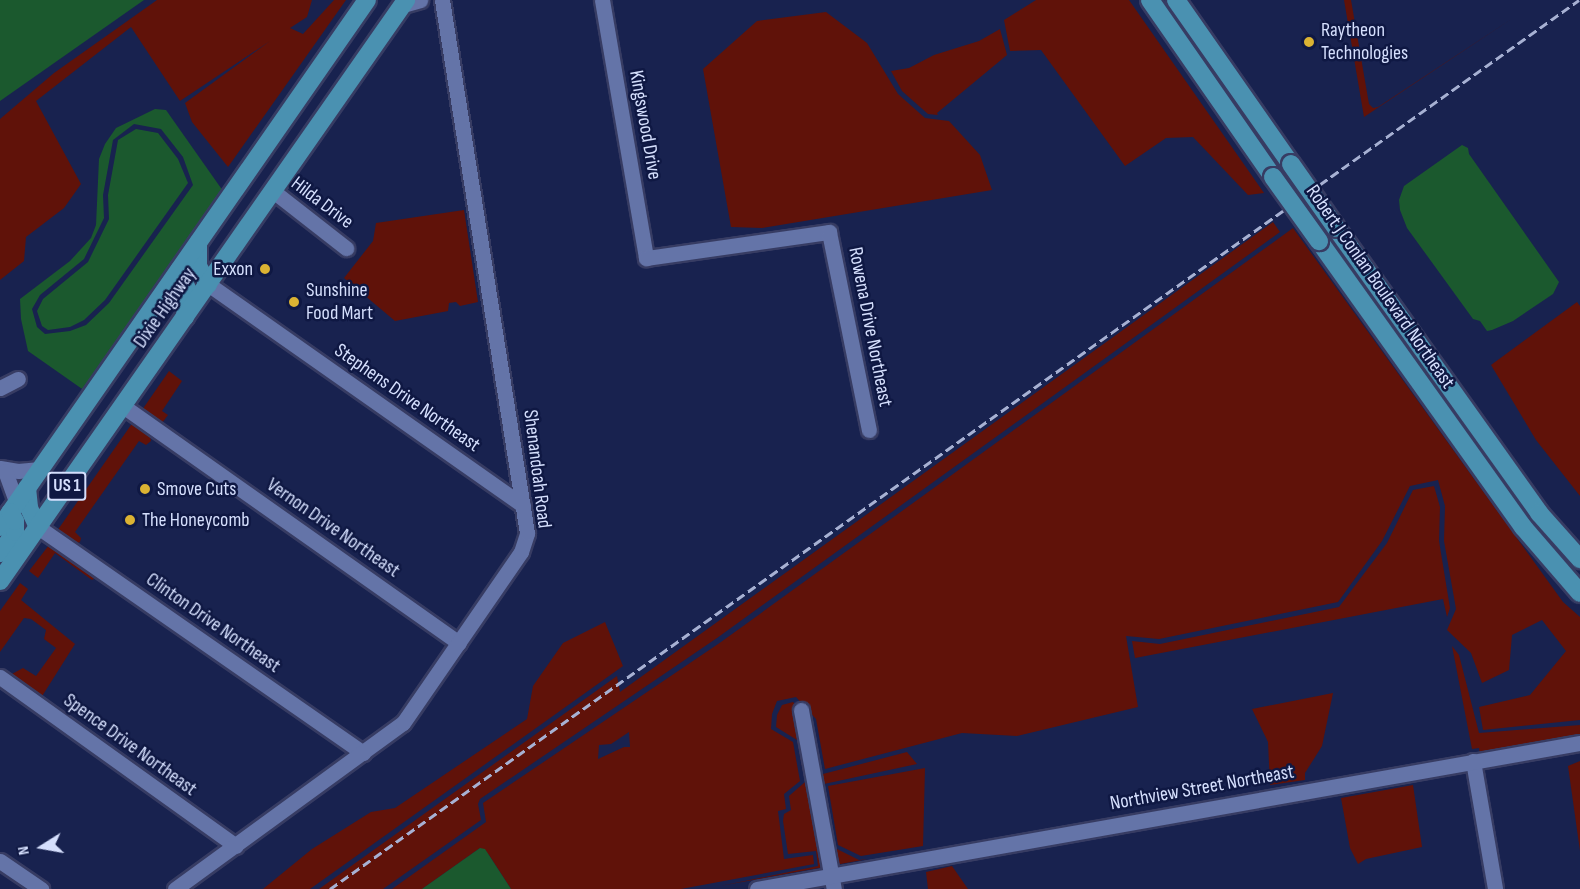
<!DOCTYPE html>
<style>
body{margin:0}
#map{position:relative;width:1580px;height:889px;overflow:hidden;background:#18224f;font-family:"Sofia Sans Condensed",sans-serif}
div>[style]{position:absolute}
.green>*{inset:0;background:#601209}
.water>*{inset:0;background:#1b592e}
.roads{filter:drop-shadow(2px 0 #373c63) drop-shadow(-2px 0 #373c63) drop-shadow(0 2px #373c63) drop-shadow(0 -2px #373c63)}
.minor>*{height:15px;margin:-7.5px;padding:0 7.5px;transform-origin:7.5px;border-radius:7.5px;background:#6474a8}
.major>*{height:18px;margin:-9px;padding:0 9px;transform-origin:9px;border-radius:9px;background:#4a91b1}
.rail>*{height:3px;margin-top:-1.5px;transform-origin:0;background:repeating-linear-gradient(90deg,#a7b1d3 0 9px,transparent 0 13.5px)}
.bridges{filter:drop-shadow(2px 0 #373c63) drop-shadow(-2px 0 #373c63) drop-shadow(0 2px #373c63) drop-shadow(0 -2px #373c63)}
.major-bridge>*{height:18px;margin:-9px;padding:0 9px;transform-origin:9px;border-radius:9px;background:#4a91b1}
.dots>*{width:16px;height:16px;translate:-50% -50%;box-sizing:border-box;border:3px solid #0f1843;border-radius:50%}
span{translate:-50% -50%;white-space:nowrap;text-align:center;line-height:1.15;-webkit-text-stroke:5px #0f1843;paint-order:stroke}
.shield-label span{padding:2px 4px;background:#0f1843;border:2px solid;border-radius:4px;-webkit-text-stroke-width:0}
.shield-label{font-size:18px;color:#d5dffd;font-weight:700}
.poi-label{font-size:20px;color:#d5dffd}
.left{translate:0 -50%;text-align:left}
.right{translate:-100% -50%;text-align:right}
.street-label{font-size:20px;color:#d5dffd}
.north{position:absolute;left:12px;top:817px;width:60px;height:60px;-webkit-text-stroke:4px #0f1843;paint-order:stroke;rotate:259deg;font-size:16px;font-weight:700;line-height:24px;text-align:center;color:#d5dffd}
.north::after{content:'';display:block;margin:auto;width:21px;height:27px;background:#d5dffd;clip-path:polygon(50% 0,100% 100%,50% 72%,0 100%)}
</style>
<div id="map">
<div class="green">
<div style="clip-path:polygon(157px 0,312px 0,307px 17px,290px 28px,303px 34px,334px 0,346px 0,228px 167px,192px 122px,185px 103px,270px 41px,180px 101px,131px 27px,36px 101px,81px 184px,64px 208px,26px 237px,24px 261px,0 280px,0 119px,54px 73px)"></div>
<div style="clip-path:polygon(1036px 0,1129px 0,1264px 193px,1248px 195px,1193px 137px,1166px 138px,1125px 166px,1041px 50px,1010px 51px,1004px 20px)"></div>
<div style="clip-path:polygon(1344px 0,1351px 0,1369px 104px,1373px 108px,1378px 107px,1516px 16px,1364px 117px)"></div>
<div style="clip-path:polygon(826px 12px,867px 43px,898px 94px,925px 118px,949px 121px,980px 155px,992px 190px,762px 228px,731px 227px,703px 69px,757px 21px)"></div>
<div style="clip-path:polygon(1000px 29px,1007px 55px,937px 113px,938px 115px,928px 114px,902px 91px,891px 71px,909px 68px,934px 55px,979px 41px)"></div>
<div style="clip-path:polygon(464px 210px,478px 302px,460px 306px,456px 302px,449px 303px,448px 311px,395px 321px,344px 278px,373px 241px,376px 223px)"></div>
<div style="clip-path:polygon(1273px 222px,1280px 232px,717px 638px,480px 799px,478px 804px,481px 820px,383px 889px,319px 889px,617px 676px,620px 692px)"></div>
<div style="clip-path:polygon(evenodd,1293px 228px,1563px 602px,1580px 617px,1580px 720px,1483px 730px,1479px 707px,1530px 695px,1566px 651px,1542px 620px,1512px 635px,1509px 670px,1482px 683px,1471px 653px,1447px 630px,1456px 609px,1444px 541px,1445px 506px,1438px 480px,1410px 486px,1382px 541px,1338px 602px,1159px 639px,1126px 636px,1138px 707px,1017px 736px,962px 733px,825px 769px,816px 719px,796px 697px,777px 701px,772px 714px,771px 729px,793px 742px,800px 781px,784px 794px,786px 809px,778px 811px,784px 859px,813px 855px,814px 864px,681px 889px,511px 889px,489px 855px,480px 848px,422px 889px,392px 889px,486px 822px,483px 803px,721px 642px,1293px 228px,629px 732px,630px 747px,624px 747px,598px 759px,599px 745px,611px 744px,629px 732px)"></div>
<div style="clip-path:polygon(1577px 302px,1580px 306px,1580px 496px,1536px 440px,1491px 365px)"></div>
<div style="clip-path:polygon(169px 371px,182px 381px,162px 411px,168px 415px,159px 427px,142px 410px)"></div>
<div style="clip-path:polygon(131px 425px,138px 425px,149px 432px,151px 441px,146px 445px,139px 441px,75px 532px,81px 538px,80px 542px,73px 545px,57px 531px)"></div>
<div style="clip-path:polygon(1434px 486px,1440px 507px,1439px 541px,1450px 608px,1447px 617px,1443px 599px,1135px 658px,1132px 641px,1160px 644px,1339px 607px,1387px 543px,1413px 490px)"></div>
<div style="clip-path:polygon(49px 545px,56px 547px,97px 576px,92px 580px,55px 553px,38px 578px,29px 571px)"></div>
<div style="clip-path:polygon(20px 583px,28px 589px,21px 600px,75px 644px,39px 701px,13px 682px,12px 674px,23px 668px,36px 676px,56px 648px,44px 639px,46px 630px,31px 619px,24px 618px,0 652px,0 611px)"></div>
<div style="clip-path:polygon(605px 622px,623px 666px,310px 889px,263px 889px,312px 849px,371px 812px,395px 808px,527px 719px,533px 686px,563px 643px)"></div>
<div style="clip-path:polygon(1452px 646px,1459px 655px,1479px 733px,1580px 725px,1580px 749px,1482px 766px,1479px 748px,1472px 749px)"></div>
<div style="clip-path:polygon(1333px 693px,1322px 746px,1305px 773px,1305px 780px,1270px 785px,1268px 742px,1252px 709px)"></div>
<div style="clip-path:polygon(793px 702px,811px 722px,820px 770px,823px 774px,907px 752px,917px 764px,824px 784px,833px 847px,859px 860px,868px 859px,720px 886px,818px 866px,816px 851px,788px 854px,783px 821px,784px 814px,791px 810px,789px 796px,805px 782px,797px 740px,776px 727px,777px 715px,782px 705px)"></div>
<div style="clip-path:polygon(1580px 761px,1580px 851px,1568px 766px)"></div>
<div style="clip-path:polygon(925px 768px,923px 846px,861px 856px,838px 845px,828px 786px)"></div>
<div style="clip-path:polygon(1413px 785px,1422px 847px,1366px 859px,1358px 864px,1350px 848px,1341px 798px)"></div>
<div style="clip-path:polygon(952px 866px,968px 889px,928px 889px,926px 872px)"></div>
</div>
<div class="water">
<div style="clip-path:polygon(0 0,144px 0,0 101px)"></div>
<div style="clip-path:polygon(evenodd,155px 109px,166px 110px,223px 191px,85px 391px,28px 351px,21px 319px,20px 299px,70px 261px,91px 238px,96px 225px,99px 159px,105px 144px,116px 128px,155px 109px,134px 124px,161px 129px,183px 157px,193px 185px,109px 303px,86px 325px,70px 331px,45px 334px,37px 327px,32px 309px,40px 295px,84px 259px,104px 218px,103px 195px,113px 140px,134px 124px)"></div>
<div style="clip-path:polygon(136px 129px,158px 133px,178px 159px,188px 183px,105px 300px,84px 320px,70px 327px,48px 330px,42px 326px,37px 311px,43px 299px,88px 262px,109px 219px,108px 195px,118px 140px)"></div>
<div style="clip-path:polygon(1462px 145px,1468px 148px,1469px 154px,1559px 282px,1553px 294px,1513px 321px,1492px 330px,1487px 331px,1480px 321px,1473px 319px,1407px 228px,1400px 210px,1399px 200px,1404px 186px)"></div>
<div style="clip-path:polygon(480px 848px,485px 849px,511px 889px,422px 889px)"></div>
</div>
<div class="roads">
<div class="minor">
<div style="left:602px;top:0;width:262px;rotate:80.3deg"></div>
<div style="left:646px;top:258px;width:185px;rotate:-8.1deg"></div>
<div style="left:829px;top:232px;width:202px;rotate:78.6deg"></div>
<div style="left:403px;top:5px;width:18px;rotate:-16deg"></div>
<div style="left:273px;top:191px;width:93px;rotate:38deg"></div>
<div style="left:208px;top:284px;width:385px;rotate:35.1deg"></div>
<div style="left:0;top:388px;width:20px;rotate:-27deg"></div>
<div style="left:123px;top:406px;width:411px;rotate:35.2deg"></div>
<div style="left:0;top:468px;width:18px;rotate:9deg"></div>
<div style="left:18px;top:471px;width:22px;rotate:-5deg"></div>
<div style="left:5px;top:471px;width:35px;rotate:70deg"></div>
<div style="left:38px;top:527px;width:396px;rotate:34.8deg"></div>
<div style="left:0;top:677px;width:290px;rotate:35.6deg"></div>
<div style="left:801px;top:710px;width:182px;rotate:79.6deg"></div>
<div style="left:1473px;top:761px;width:130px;rotate:80.2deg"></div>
<div style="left:0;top:861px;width:50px;rotate:34.3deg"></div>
<div style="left:175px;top:889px;width:282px;rotate:-36.1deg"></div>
<div style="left:403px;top:723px;width:208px;rotate:-55.4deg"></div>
<div style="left:521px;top:552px;width:20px;rotate:-72deg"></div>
<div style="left:527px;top:533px;width:540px;rotate:-99.06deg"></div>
<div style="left:757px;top:889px;width:836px;rotate:-10.06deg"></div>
</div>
<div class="major">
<div style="left:1150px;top:0;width:216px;rotate:55.2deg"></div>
<div style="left:1176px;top:0;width:200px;rotate:55deg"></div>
<div style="left:1336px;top:228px;width:350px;rotate:54.5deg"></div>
<div style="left:1539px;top:513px;width:62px;rotate:48.3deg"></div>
<div style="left:1319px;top:241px;width:351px;rotate:54.5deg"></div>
<div style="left:1523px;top:527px;width:87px;rotate:49.2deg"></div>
<div style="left:198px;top:243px;width:23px;rotate:90deg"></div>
<div style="left:198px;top:266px;width:21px;rotate:61deg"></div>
<div style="left:179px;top:270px;width:21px;rotate:67deg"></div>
<div style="left:187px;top:289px;width:28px;rotate:94deg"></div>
<div style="left:27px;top:488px;width:20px;rotate:84deg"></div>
<div style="left:29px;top:508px;width:21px;rotate:65deg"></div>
<div style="left:0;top:527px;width:642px;rotate:-55.15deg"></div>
<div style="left:0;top:553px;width:26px;rotate:-54deg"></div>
<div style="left:15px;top:532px;width:11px;rotate:-90deg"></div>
<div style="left:15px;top:521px;width:10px;rotate:-119deg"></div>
<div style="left:0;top:581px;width:709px;rotate:-55.05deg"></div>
</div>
</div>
<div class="rail">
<div style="left:330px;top:889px;width:1533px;rotate:-35.44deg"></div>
</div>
<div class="bridges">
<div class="major-bridge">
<div style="left:1291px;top:164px;width:78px;rotate:54.9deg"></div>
<div style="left:1273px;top:177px;width:79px;rotate:54.3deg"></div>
</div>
</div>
<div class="dots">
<div style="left:1309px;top:42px;background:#dbb333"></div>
<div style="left:265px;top:269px;background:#dbb333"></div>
<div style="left:294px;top:302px;background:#dbb333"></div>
<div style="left:145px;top:489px;background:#dbb333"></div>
<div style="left:130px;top:520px;background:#dbb333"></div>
</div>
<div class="shield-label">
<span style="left:67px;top:486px">US 1</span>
</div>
<div class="poi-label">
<span class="left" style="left:1321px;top:42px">Raytheon<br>Technologies</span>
<span class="right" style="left:253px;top:269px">Exxon</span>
<span class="left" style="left:306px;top:302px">Sunshine<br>Food Mart</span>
<span class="left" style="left:157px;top:489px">Smove Cuts</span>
<span class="left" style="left:142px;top:520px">The Honeycomb</span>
</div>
<div class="street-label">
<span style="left:645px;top:125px;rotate:80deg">Kingswood Drive</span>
<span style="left:322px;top:203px;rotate:37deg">Hilda Drive</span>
<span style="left:1380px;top:287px;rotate:55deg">Robert J Conlan Boulevard Northeast</span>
<span style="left:165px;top:308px;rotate:-55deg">Dixie Highway</span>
<span style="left:870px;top:327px;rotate:79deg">Rowena Drive Northeast</span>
<span style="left:407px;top:398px;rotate:35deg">Stephens Drive Northeast</span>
<span style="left:537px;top:469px;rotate:83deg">Shenandoah Road</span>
<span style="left:333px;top:528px;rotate:35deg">Vernon Drive Northeast</span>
<span style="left:213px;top:623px;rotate:35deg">Clinton Drive Northeast</span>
<span style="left:130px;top:745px;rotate:36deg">Spence Drive Northeast</span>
<span style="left:1202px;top:788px;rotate:-10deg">Northview Street Northeast</span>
</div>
<div class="north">N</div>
</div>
